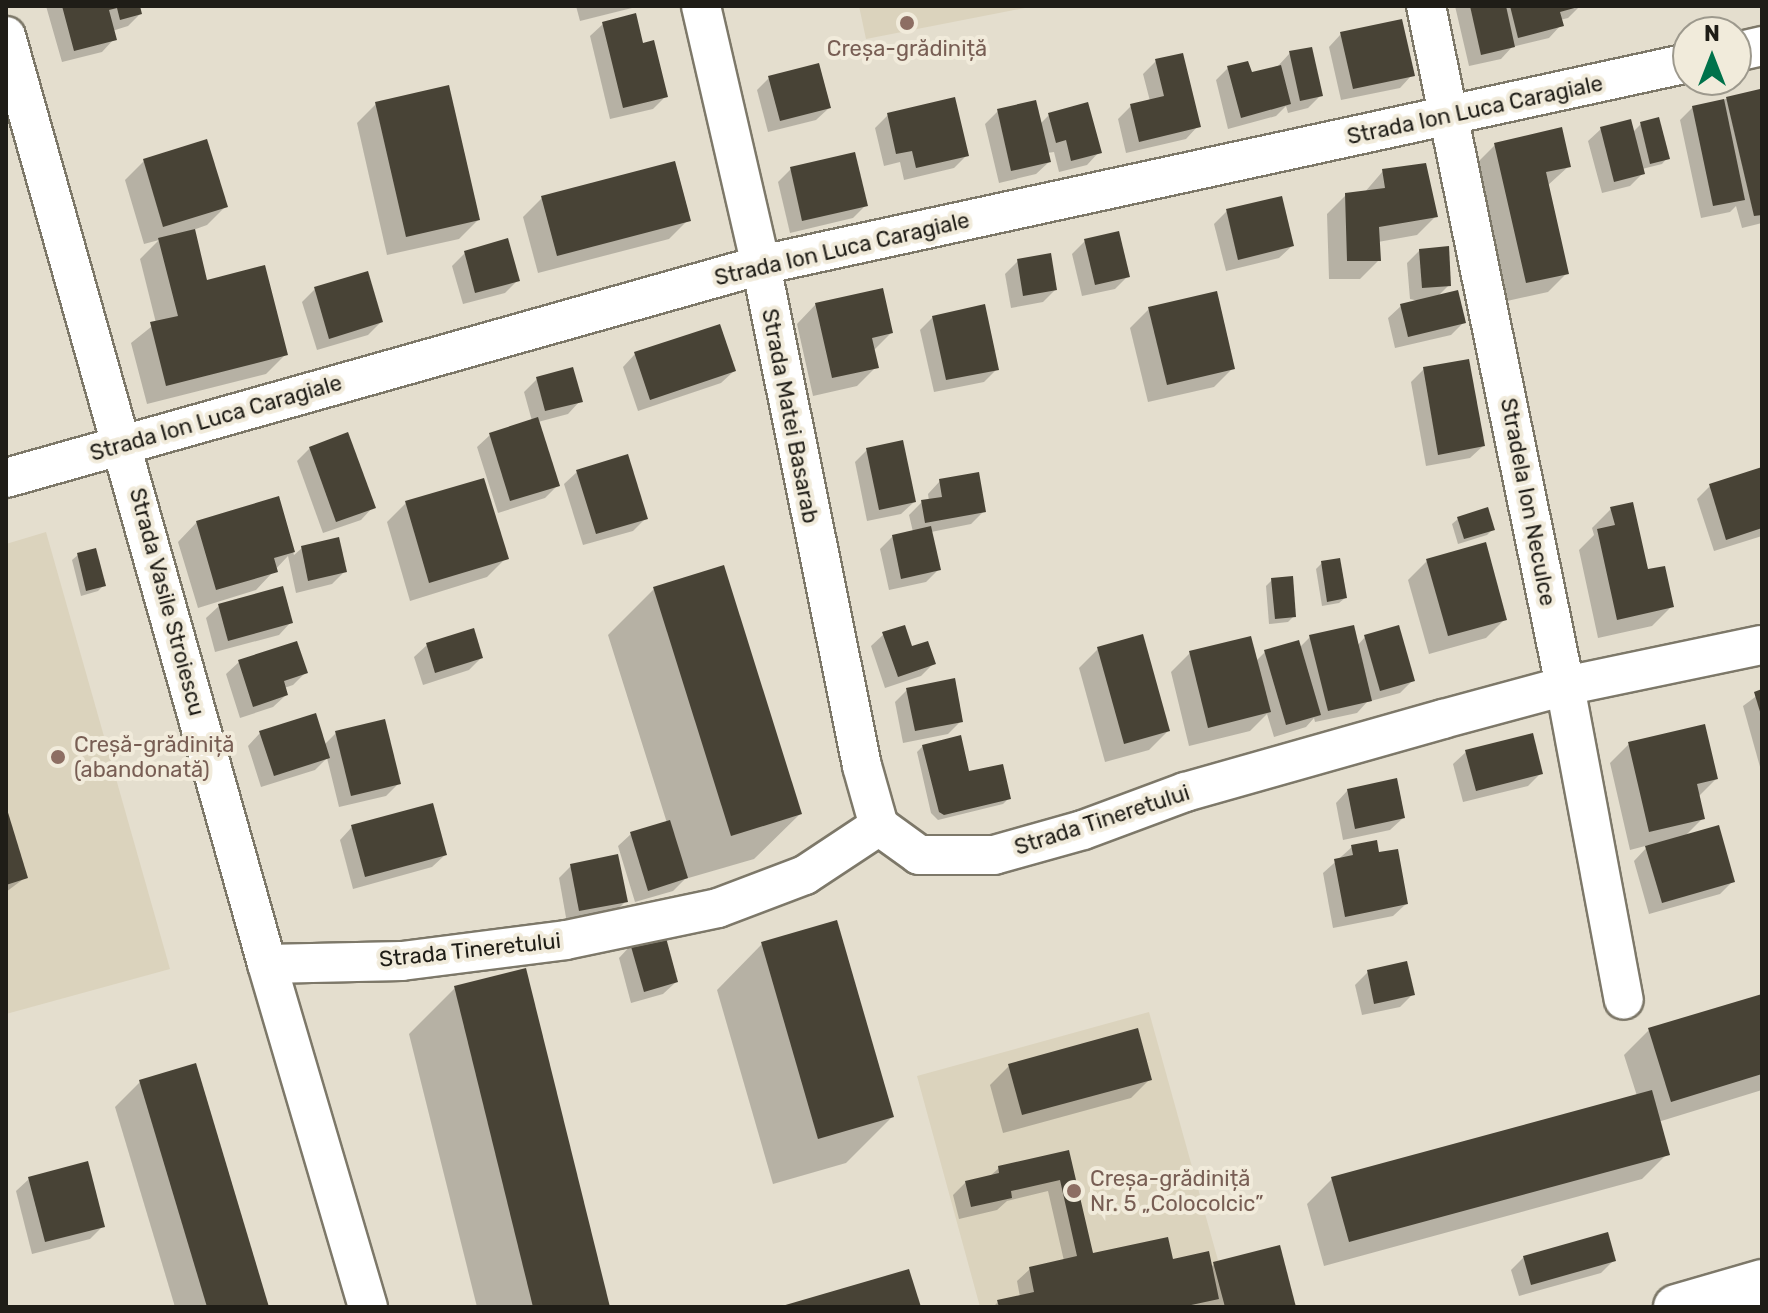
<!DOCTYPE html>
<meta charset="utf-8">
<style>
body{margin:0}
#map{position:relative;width:1768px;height:1313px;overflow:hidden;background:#e4dece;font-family:Rubik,sans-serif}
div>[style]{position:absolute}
.built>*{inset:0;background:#dbd3bd}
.shadow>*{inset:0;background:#0003}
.building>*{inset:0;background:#484336}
.roads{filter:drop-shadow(2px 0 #7d7869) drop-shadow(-2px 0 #7d7869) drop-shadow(0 2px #7d7869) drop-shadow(0 -2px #7d7869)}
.street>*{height:38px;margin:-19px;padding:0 19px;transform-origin:19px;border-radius:19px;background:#fff}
.secondary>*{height:44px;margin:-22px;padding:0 22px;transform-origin:22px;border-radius:22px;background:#fff}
.dots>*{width:22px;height:22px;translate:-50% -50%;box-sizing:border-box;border:4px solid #f1ebdb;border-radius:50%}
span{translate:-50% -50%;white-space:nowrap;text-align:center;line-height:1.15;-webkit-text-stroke:8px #f1ebdb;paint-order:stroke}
.education-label{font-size:22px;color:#785e54}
.left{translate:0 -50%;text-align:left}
.street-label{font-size:22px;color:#1f1d17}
.frame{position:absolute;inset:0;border:8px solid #1f1d17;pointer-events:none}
.north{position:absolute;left:1672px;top:16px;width:80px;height:80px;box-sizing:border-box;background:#f1ebdb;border:2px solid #9d998d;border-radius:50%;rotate:0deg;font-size:22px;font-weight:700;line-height:32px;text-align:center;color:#1f1d17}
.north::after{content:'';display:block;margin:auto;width:28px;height:36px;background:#00724b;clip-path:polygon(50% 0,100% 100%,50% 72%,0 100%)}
</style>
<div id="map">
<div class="built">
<div style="clip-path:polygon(859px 6px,1035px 6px,866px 39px)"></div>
<div style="clip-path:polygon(46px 532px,170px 969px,6px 1014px,6px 544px)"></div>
<div style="clip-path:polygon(1149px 1012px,1231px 1307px,980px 1307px,917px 1076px)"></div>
</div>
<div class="shadow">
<div style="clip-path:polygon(46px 6px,138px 6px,140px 14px,128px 26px,112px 31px,114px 39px,102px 52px,62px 62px)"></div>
<div style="clip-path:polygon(576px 6px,640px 6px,580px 21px)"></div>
<div style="clip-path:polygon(1455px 6px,1580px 6px,1568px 18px,1560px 20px,1561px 25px,1549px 38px,1512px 47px,1501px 59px,1469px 66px)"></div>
<div style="clip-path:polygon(603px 24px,641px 45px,666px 96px,653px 109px,610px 119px,590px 36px)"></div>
<div style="clip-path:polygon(1341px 34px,1412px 75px,1400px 88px,1341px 100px,1329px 47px)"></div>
<div style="clip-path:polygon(1290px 53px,1320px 96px,1308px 108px,1288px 113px,1286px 106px,1276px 116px,1228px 129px,1216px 80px,1228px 68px,1250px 75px,1278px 66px)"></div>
<div style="clip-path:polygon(1156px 61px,1198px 126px,1186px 139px,1126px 153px,1118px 119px,1131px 106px,1150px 101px,1143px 74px)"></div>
<div style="clip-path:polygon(769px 78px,829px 108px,816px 120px,768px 132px,757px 90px)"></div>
<div style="clip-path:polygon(1758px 91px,1762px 106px,1762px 223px,1742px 228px,1736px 206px,1730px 212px,1701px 218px,1680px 120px,1693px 107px)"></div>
<div style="clip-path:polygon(376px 104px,478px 220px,459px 239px,387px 255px,357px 123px)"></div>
<div style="clip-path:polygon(998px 111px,1040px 124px,1049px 115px,1099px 152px,1087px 165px,1059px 172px,1054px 152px,1047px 153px,1049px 162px,1036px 174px,999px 183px,985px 124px)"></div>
<div style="clip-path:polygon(888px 115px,967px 155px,954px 168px,904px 180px,900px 162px,884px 166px,875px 128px)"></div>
<div style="clip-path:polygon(1641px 124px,1667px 158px,1662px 164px,1642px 169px,1643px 173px,1630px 186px,1602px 193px,1588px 141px,1601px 129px,1633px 132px)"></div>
<div style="clip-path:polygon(1495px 145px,1569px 166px,1547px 186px,1567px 273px,1548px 292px,1507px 301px,1476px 164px)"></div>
<div style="clip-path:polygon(144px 161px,226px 206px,207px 225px,193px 230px,206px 282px,285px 355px,266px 374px,147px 404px,131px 343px,156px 323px,140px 259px,159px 240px,144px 244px,125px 180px)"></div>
<div style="clip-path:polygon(791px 169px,866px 205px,853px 218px,790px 233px,778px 182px)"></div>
<div style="clip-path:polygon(1383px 171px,1436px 216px,1417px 235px,1378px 242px,1379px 260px,1360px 279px,1329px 279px,1327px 214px,1346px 195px,1364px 193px)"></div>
<div style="clip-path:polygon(542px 198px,688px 220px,669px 239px,538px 273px,523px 217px)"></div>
<div style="clip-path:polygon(1227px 211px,1292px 246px,1279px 258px,1226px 271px,1214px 224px)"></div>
<div style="clip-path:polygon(1085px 241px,1128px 276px,1115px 289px,1082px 296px,1072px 254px)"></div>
<div style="clip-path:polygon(1420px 250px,1449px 285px,1437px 297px,1464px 322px,1451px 335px,1395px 348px,1388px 318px,1401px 306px,1419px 301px,1410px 299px,1407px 263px)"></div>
<div style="clip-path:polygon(465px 253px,518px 280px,505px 293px,463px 304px,452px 266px)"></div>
<div style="clip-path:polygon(1018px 261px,1055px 290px,1043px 302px,1011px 308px,1005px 274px)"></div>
<div style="clip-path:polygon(315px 289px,381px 322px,368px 335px,317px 350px,302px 302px)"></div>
<div style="clip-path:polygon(816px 304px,891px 333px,873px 351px,876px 367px,857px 386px,813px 396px,797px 324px)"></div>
<div style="clip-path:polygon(1149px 309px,1233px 368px,1214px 387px,1148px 402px,1130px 328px)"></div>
<div style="clip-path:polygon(933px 317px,997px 369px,984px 382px,934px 392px,920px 330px)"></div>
<div style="clip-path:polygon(635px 354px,734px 371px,721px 383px,638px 411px,623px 367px)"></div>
<div style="clip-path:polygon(1424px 369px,1483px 446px,1470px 458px,1426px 466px,1411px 382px)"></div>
<div style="clip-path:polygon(537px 379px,580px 401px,568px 414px,538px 422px,558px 485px,545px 498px,498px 513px,477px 447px,490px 435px,532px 421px,524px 392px)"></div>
<div style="clip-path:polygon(310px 448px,373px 507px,361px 520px,323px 533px,297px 461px)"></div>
<div style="clip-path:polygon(867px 450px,914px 502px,901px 514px,867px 521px,855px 462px)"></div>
<div style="clip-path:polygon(1762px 469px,1762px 536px,1714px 551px,1697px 499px,1710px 486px)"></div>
<div style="clip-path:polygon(577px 472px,646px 518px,633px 531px,583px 545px,564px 484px)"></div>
<div style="clip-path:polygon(483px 480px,506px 558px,487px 577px,410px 601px,387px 522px,406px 503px)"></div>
<div style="clip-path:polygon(940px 481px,984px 511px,971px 524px,931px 532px,939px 569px,926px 582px,889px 590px,880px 549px,893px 536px,913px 532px,909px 515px,922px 502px,929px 501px,928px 494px)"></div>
<div style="clip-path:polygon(277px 499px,294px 555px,302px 548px,345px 571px,332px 584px,296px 593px,288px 556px,256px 590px,198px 608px,178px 542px,197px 522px)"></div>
<div style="clip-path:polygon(1611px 509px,1647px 572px,1671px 607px,1652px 626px,1598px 638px,1579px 550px,1594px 535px,1592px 528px)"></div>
<div style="clip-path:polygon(1458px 519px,1493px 529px,1487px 535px,1458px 544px,1452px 524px)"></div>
<div style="clip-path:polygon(78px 555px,104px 585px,98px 591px,81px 596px,72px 560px)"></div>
<div style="clip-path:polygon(1428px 560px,1505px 619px,1486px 638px,1429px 654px,1408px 580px)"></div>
<div style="clip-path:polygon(1322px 563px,1345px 598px,1339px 603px,1322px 606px,1316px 569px)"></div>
<div style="clip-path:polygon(1272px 580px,1294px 616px,1288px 622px,1269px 624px,1266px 586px)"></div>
<div style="clip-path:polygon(654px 589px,800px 814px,754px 859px,685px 879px,673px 891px,635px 902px,618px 846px,631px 834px,667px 823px,608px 635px)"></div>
<div style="clip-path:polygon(219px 606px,291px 622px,279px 635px,215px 652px,206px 618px)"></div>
<div style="clip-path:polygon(884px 634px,911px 649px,934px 663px,921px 676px,885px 688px,871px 646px)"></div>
<div style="clip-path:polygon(1310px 637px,1357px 646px,1365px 637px,1413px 680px,1400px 693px,1367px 702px,1357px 713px,1315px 722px,1314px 718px,1306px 727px,1274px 737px,1267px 714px,1250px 731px,1189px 746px,1171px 672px,1190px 653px,1256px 661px,1265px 652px,1299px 648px)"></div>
<div style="clip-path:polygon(427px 645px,481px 658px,469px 670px,423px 685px,414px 657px)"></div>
<div style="clip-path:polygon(1098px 649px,1168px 731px,1149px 750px,1105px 762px,1079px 668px)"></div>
<div style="clip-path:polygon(239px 662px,305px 673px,293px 685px,284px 688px,286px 695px,273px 707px,240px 718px,226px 674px)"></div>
<div style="clip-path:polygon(907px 690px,961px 721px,948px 734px,903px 743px,895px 702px)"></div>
<div style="clip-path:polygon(1762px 692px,1762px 774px,1743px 706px)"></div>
<div style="clip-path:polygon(260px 733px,324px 745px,336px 733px,399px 783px,386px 796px,339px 807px,327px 758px,315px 770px,261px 787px,248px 746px)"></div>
<div style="clip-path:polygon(1629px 744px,1716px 779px,1698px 797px,1703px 818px,1684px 837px,1732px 882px,1720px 894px,1649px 914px,1634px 861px,1649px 845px,1630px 850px,1610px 763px)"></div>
<div style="clip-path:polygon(923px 746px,967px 774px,1008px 799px,1003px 804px,938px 820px,931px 813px,917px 752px)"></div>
<div style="clip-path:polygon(1466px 752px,1541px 773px,1528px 786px,1463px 802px,1453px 764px)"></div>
<div style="clip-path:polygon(1348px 790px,1403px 818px,1390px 830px,1343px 840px,1336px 803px)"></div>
<div style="clip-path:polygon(6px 810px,26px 877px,6px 892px)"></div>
<div style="clip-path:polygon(352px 827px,445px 855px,432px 867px,353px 889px,340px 840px)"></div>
<div style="clip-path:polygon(1352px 847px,1378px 855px,1406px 904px,1393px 916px,1333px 928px,1323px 873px)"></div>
<div style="clip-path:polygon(571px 866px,626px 901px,613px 914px,567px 923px,559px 878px)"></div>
<div style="clip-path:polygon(762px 944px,892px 1117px,846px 1163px,773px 1184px,717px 990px)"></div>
<div style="clip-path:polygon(631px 945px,676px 982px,663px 994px,631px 1003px,619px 958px)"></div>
<div style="clip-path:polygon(1368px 972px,1412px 995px,1400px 1007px,1362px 1015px,1355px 985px)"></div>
<div style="clip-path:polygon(455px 988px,608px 1307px,477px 1307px,409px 1034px)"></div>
<div style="clip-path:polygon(1762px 996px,1762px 1090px,1658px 1122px,1667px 1154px,1642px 1179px,1324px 1266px,1307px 1204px,1332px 1179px,1637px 1096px,1624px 1055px,1649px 1030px)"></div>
<div style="clip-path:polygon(1009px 1066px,1150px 1079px,1131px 1098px,1003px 1133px,990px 1085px)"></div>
<div style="clip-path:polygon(140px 1082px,267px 1307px,175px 1307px,115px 1107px)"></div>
<div style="clip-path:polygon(1068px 1152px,1091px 1255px,1210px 1268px,1214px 1264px,1294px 1307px,993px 1307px,998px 1302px,1020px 1297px,1017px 1281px,1030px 1269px,1064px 1261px,1048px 1191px,1007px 1201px,997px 1210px,959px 1219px,953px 1195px,966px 1182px,989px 1177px,999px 1168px)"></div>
<div style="clip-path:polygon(29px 1179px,102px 1227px,90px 1239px,32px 1254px,16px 1191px)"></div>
<div style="clip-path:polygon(1524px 1257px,1614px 1260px,1601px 1273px,1519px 1296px,1511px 1270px)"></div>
</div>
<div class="building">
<div style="clip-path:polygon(62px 6px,140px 6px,142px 14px,120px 20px,117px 8px,109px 10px,117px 40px,74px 51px)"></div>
<div style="clip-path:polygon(1470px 6px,1506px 6px,1515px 47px,1481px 55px)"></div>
<div style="clip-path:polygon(1510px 6px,1578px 6px,1578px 7px,1560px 12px,1564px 26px,1518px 38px)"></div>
<div style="clip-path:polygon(636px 13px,643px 43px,654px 40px,668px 97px,623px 108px,602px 22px)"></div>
<div style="clip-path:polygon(1402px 19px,1415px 76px,1353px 89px,1340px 32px)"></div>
<div style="clip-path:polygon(1312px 47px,1323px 96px,1300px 101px,1289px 51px)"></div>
<div style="clip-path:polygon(1183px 53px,1201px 127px,1139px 142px,1130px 104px,1164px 96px,1155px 59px)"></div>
<div style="clip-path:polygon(1248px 61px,1252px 72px,1281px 65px,1291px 104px,1241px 118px,1227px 66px)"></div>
<div style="clip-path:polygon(819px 63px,831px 108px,780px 121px,768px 76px)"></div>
<div style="clip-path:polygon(449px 85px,480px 220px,406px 237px,375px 102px)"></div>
<div style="clip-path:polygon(1760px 89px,1762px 215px,1754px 216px,1726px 97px)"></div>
<div style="clip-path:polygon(955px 97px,969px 156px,916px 168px,912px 151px,896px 154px,887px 113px)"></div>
<div style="clip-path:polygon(1724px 99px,1745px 200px,1713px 206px,1692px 106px)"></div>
<div style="clip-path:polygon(1036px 100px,1051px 162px,1011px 171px,997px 109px)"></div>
<div style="clip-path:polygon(1088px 102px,1102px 153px,1071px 161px,1066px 140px,1056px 143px,1048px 113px)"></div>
<div style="clip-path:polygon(1659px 117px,1670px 159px,1650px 164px,1640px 122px)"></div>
<div style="clip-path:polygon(1631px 119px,1645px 174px,1614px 182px,1600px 127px)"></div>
<div style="clip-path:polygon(1562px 127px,1571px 167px,1546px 172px,1569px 274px,1526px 283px,1494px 143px)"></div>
<div style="clip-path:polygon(207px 139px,228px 207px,163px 227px,143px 159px)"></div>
<div style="clip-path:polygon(855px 152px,868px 206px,802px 221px,790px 167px)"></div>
<div style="clip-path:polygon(675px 161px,691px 221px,557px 256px,541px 196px)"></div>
<div style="clip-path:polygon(1426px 163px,1438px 217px,1379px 227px,1381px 261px,1347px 261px,1345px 193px,1385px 188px,1382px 169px)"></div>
<div style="clip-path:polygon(1282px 196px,1294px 246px,1238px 260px,1226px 209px)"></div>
<div style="clip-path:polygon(195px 229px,207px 280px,265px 265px,288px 355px,166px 386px,150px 322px,178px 316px,158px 238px)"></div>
<div style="clip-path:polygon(1119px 231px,1130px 277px,1095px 285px,1084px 239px)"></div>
<div style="clip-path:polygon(508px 238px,520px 281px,475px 293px,464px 251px)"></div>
<div style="clip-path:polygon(1449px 246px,1451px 286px,1422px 288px,1419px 249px)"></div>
<div style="clip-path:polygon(1051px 253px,1057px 290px,1023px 296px,1017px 259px)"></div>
<div style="clip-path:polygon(368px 271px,383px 322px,329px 339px,314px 287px)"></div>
<div style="clip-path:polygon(883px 288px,893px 333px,872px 338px,879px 368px,832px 378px,815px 303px)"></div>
<div style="clip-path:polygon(1458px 290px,1466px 323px,1408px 337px,1400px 304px)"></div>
<div style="clip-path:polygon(1217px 291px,1235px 369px,1167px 385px,1148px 307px)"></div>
<div style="clip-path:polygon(985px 304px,999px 370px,946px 380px,932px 316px)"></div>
<div style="clip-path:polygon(720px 324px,736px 371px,650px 400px,634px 352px)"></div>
<div style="clip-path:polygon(1469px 359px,1485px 446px,1438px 455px,1423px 367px)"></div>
<div style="clip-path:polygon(573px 367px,583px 402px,545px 411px,536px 377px)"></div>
<div style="clip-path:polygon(538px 417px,560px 486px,510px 501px,489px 433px)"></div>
<div style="clip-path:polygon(348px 432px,376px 508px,336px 522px,309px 447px)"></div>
<div style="clip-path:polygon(903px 440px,916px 502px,879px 510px,866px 448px)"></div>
<div style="clip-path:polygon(628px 454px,648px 519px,596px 534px,576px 470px)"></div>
<div style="clip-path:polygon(1762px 467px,1762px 528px,1726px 540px,1709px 484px)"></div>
<div style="clip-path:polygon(979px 472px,986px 512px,925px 523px,921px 500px,942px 497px,939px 479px)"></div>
<div style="clip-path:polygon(484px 478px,509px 559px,429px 583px,405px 501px)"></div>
<div style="clip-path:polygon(279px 496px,295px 552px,274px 558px,278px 572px,216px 590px,196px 521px)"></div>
<div style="clip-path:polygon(1633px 502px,1648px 569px,1665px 566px,1674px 607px,1617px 620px,1597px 529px,1615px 525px,1610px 507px)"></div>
<div style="clip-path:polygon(1488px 507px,1495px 530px,1464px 539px,1457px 517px)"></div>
<div style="clip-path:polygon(931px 526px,941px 570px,901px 579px,892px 535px)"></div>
<div style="clip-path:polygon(339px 537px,347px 572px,308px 581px,301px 546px)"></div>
<div style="clip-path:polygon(1486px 542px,1507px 620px,1448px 636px,1426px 559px)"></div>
<div style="clip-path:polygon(96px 548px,106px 586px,86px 591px,77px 553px)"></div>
<div style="clip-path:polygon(1340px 558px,1347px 598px,1327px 602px,1321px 561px)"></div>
<div style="clip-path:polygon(724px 565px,802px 814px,731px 836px,653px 587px)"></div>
<div style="clip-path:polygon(1293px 576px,1296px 617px,1275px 619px,1271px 578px)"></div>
<div style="clip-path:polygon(283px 586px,293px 623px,228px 641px,218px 604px)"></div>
<div style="clip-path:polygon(905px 625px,912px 646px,928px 641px,936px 664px,898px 677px,882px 632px)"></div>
<div style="clip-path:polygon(1354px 625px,1372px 701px,1328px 711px,1309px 635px)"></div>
<div style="clip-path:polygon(1399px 625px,1415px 681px,1380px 691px,1364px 635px)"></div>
<div style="clip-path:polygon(474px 628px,483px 658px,435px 673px,426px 643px)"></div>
<div style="clip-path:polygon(1143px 634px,1170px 731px,1124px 744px,1097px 647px)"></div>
<div style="clip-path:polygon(1251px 636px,1271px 712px,1208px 728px,1189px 651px)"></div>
<div style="clip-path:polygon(1299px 640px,1321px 715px,1286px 725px,1264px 650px)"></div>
<div style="clip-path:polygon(297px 641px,308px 673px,284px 681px,288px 695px,253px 707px,238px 660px)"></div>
<div style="clip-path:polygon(955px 678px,963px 722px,915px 731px,906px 688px)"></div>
<div style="clip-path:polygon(1762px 689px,1762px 715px,1761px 715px,1754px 692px)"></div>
<div style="clip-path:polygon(316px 713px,330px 758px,274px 776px,259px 731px)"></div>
<div style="clip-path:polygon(385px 719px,401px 784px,351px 796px,335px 731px)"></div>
<div style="clip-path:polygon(1705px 724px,1718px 779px,1697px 784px,1705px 819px,1649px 832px,1628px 742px)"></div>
<div style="clip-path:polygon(1533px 733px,1543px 774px,1476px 791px,1465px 750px)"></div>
<div style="clip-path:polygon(961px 735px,969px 771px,1003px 764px,1011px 799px,944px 815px,939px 812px,922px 745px)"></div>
<div style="clip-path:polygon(1397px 778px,1405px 818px,1355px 829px,1347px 789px)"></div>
<div style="clip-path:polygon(433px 803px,447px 855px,365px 877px,351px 825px)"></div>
<div style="clip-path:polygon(6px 806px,28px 878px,6px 885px)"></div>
<div style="clip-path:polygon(670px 820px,688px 878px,648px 891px,630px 832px)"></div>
<div style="clip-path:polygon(1719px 825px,1735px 882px,1662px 903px,1645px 846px)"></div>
<div style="clip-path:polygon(1377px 840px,1379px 852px,1398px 849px,1408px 904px,1345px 917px,1334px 859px,1353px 855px,1351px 845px)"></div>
<div style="clip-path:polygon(618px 854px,628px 902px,579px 911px,570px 864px)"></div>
<div style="clip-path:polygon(837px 920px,894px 1117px,818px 1139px,761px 942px)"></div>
<div style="clip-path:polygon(665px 934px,678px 982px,644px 992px,630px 943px)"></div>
<div style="clip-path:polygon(1407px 961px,1415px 995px,1374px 1004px,1367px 970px)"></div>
<div style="clip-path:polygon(526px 968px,610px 1307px,533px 1307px,454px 986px)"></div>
<div style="clip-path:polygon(1762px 994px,1762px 1074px,1671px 1102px,1648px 1028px)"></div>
<div style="clip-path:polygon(1138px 1028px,1152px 1080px,1022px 1115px,1008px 1064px)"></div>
<div style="clip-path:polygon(196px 1063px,269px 1307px,207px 1307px,139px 1080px)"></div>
<div style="clip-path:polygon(1652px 1090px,1670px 1155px,1349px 1242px,1331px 1177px)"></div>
<div style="clip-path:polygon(1069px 1150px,1093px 1253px,1168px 1237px,1173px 1259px,1209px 1251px,1219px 1299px,1182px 1307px,999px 1307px,997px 1300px,1034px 1292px,1029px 1267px,1077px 1256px,1060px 1180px,1011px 1191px,1012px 1198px,971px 1207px,965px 1181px,999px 1173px,998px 1166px)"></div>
<div style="clip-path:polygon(88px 1161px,105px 1227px,45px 1242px,28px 1177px)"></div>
<div style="clip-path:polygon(1608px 1232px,1616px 1261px,1531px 1285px,1523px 1256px)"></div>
<div style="clip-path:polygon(1280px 1245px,1296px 1307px,1225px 1307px,1213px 1262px)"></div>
<div style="clip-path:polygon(909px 1269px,921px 1307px,782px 1307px,782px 1306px)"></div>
</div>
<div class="roads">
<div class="street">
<div style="left:701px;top:6px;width:266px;rotate:77deg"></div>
<div style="left:761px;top:265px;width:511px;rotate:78.6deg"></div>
<div style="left:862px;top:766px;width:62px;rotate:74.2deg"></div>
<div style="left:1426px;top:6px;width:694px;rotate:78.45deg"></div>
<div style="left:1565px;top:686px;width:319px;rotate:79.4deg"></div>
<div style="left:6px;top:36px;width:964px;rotate:74.29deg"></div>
<div style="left:267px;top:964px;width:358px;rotate:73.6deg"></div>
<div style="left:1736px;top:52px;width:27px;rotate:-13deg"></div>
<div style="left:6px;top:478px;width:784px;rotate:-15.75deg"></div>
<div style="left:761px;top:265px;width:949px;rotate:-12.29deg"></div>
<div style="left:267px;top:964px;width:135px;rotate:-1.3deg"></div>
<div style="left:402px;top:961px;width:165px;rotate:-7.3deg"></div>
<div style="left:566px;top:940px;width:155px;rotate:-11.9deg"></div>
<div style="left:718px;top:908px;width:93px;rotate:-20.8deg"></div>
<div style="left:805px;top:875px;width:89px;rotate:-33.5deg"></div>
<div style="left:879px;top:826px;width:49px;rotate:35.9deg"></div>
<div style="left:919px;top:855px;width:75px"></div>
<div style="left:994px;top:855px;width:92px;rotate:-15.7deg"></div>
<div style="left:1083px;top:830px;width:109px;rotate:-20.4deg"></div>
<div style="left:1185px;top:792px;width:268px;rotate:-15.8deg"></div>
<div style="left:1443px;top:719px;width:126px;rotate:-15.1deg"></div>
<div style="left:1565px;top:686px;width:201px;rotate:-11.8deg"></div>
</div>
<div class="secondary">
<div style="left:1676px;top:1307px;width:90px;rotate:-16.2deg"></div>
</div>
</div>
<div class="dots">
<div style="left:907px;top:23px;background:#8d6e63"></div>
<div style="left:58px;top:757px;background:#8d6e63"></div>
<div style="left:1074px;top:1191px;background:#8d6e63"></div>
</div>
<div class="education-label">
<span style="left:907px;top:49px">Creșa-grădiniță</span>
<span class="left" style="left:74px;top:757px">Creșă-grădiniță<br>(abandonată)</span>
<span class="left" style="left:1090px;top:1191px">Creșa-grădiniță<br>Nr. 5 „Colocolcic”</span>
</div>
<div class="street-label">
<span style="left:1475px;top:110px;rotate:-12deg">Strada Ion Luca Caragiale</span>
<span style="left:842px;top:249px;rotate:-13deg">Strada Ion Luca Caragiale</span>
<span style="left:790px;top:416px;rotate:79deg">Strada Matei Basarab</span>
<span style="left:216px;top:418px;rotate:-16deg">Strada Ion Luca Caragiale</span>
<span style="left:1528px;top:502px;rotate:79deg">Stradela Ion Neculce</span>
<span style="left:167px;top:602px;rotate:75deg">Strada Vasile Stroiescu</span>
<span style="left:1102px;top:820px;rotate:-18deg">Strada Tineretului</span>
<span style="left:470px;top:950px;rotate:-6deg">Strada Tineretului</span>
</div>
<div class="frame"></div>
<div class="north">N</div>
</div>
